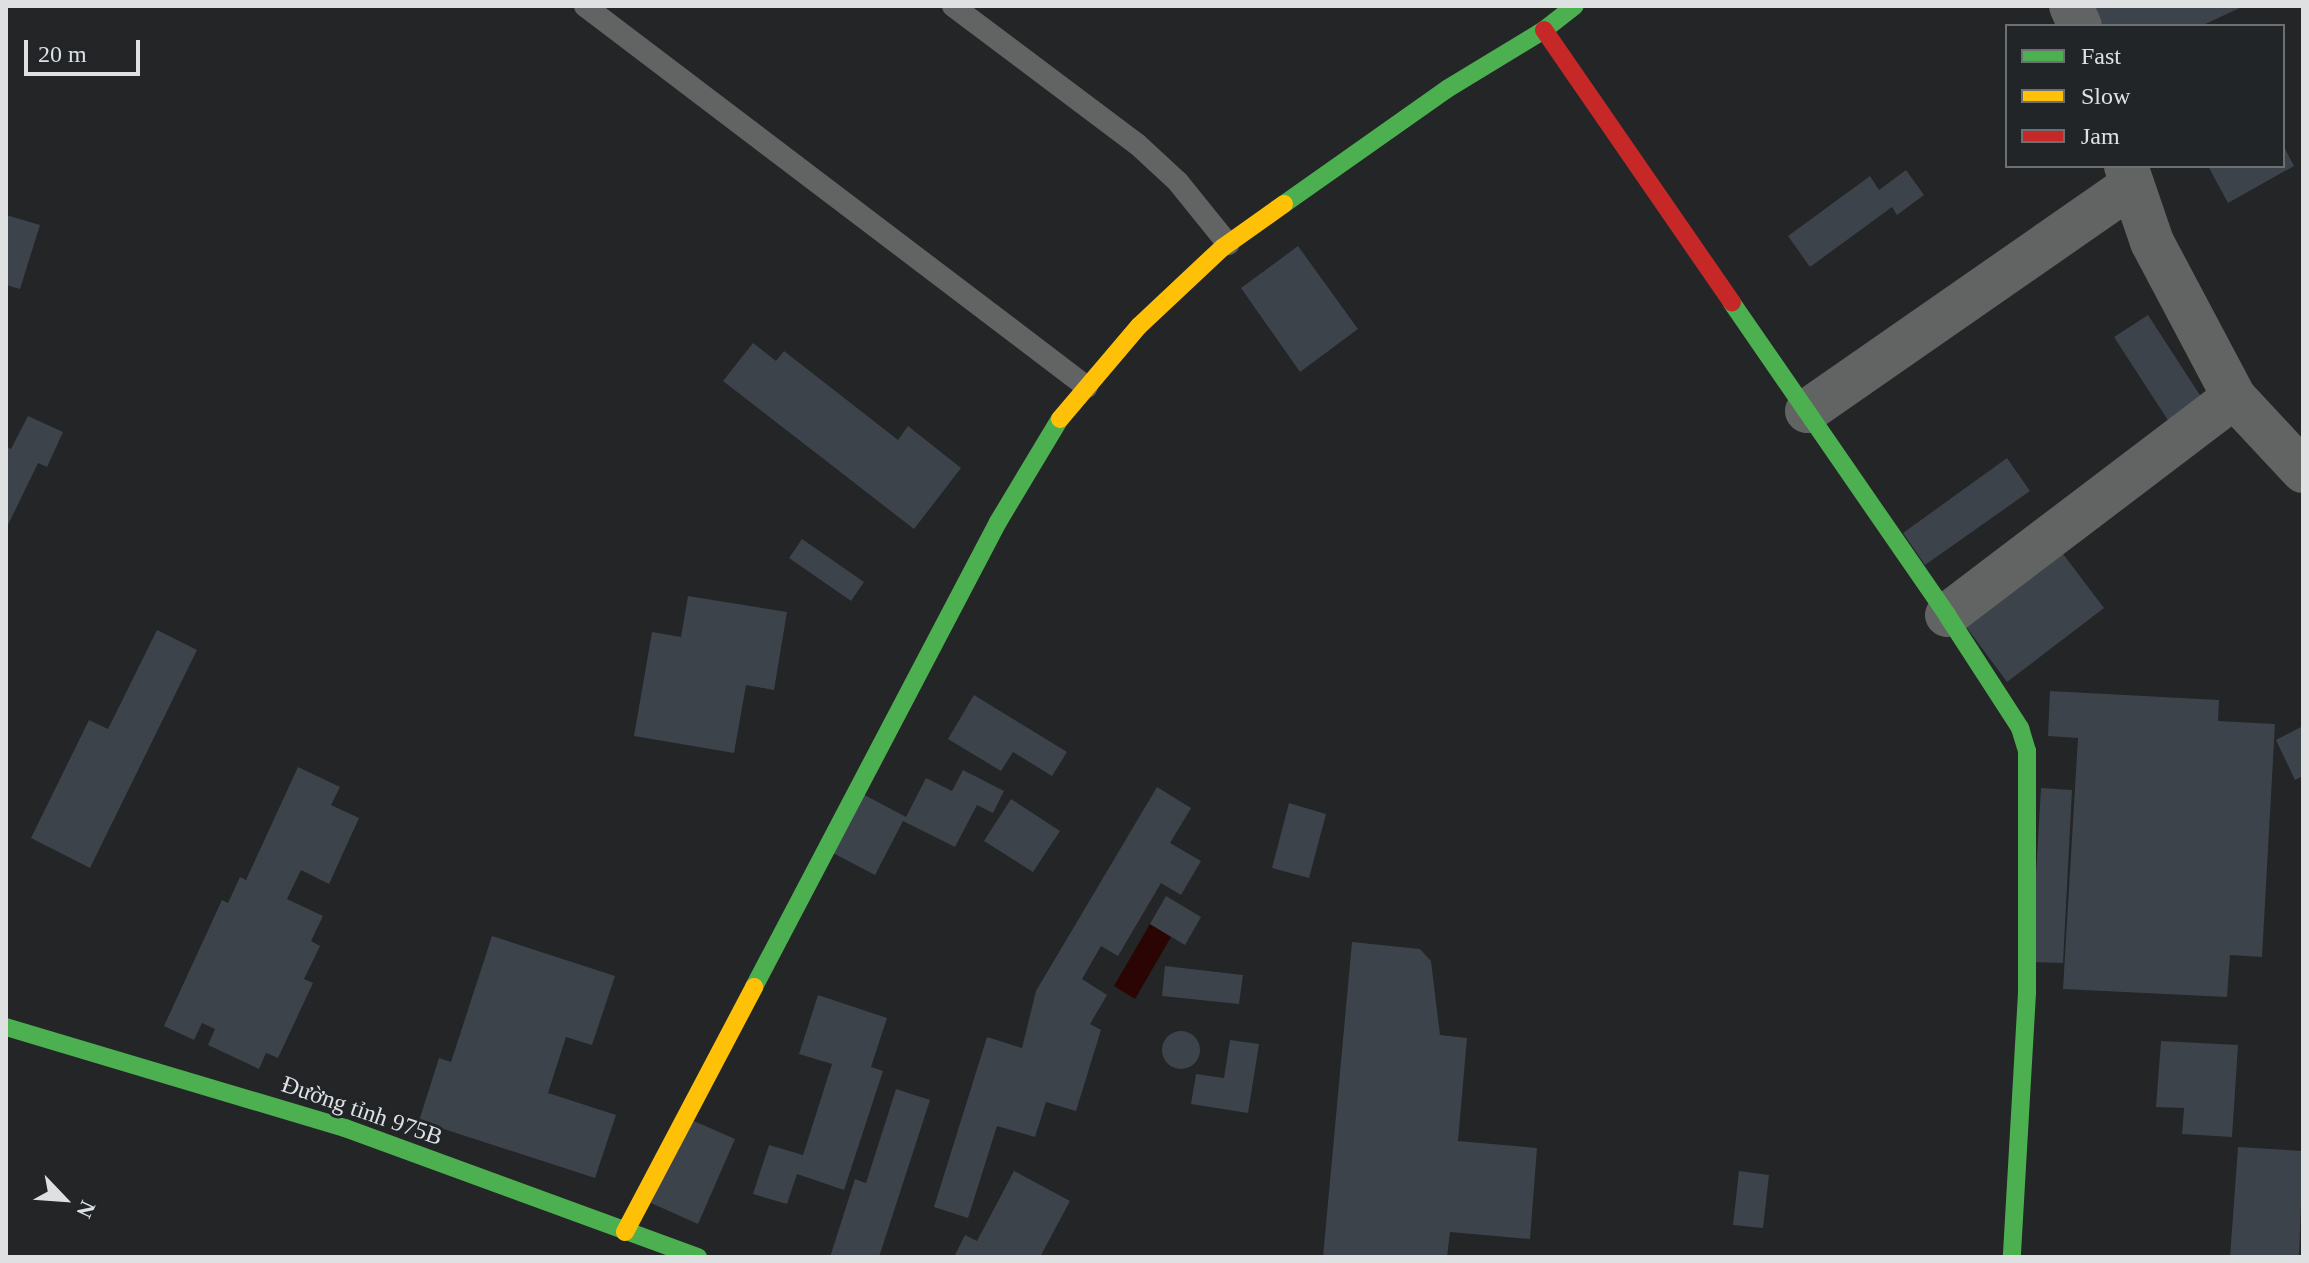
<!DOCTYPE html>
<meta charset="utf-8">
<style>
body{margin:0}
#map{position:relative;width:2309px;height:1263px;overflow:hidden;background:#232527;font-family:"Times New Roman",serif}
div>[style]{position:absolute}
.water>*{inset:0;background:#2a0504}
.building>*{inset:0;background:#3c434b}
.round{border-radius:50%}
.lane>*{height:22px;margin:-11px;padding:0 11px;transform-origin:11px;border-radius:11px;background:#626363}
.street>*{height:44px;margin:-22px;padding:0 22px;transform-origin:22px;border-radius:22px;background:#626363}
.fast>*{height:18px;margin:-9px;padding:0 9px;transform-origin:9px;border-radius:9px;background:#4caf50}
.slow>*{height:18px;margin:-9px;padding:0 9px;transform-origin:9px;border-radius:9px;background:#ffc107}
.jam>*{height:18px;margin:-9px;padding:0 9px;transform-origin:9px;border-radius:9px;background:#c62828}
span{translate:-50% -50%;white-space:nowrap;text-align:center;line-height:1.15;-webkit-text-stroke:6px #222528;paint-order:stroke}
.street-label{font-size:24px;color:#dee0e2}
.frame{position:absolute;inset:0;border:8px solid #dee0e2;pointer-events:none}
.legend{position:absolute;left:2005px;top:24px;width:280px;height:144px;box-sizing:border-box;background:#222528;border:2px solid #6d7072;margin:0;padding:10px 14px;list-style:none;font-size:24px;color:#dee0e2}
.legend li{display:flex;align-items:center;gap:16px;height:40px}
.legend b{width:40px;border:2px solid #6d7072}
.north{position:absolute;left:24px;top:1159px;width:80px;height:80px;-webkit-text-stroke:6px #222528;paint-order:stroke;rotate:115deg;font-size:22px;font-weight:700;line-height:32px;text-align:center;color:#dee0e2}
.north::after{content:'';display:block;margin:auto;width:28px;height:36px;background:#dee0e2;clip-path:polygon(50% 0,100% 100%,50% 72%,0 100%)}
.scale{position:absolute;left:24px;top:40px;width:116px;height:36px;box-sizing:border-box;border:4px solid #dee0e2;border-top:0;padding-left:10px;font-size:24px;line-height:28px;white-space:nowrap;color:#dee0e2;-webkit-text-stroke:6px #222528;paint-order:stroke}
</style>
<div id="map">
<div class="water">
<div style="clip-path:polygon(1150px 924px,1171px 937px,1135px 999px,1114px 986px)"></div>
</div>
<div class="building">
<div style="clip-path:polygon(2099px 6px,2244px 6px,2201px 26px,2094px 26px,2087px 11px)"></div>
<div style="clip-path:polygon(2283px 145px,2294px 166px,2228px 203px,2208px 166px,2283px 166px)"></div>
<div style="clip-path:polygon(1906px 170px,1924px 195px,1897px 215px,1892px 207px,1810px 267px,1788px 236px,1870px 176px,1879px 190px)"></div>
<div style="clip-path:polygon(6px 215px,40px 225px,20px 289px,6px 285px)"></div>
<div style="clip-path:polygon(1298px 246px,1358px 329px,1300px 372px,1241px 288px)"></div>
<div style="clip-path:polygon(2148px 315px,2207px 406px,2173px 428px,2114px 337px)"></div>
<div style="clip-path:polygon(753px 343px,776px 361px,784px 351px,898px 440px,908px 426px,961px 468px,914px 529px,723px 381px)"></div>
<div style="clip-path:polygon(28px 416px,63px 432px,47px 467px,38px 463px,6px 529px,6px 447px,11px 449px)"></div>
<div style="clip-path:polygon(2007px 458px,2030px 491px,1925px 565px,1903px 533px)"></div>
<div style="clip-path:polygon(802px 539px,864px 582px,851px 601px,789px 558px)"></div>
<div style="clip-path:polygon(2060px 550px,2104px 608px,2007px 682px,1964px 624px)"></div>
<div style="clip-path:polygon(688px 596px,787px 612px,774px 690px,746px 685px,734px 753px,634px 736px,652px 632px,681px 637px)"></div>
<div style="clip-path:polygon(157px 630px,197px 650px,90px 868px,31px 838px,89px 720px,108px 729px)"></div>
<div style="clip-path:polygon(2050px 691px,2219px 700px,2218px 721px,2275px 724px,2262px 957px,2230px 955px,2227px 997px,2063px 989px,2078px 738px,2048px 736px)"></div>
<div style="clip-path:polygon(974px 695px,1067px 752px,1052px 776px,1013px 752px,1001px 771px,948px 739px)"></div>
<div style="clip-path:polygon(2303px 726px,2303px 776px,2295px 780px,2276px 740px)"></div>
<div style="clip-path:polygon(298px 767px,340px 787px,331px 805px,359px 818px,329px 884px,301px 870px,287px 899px,323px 916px,311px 941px,320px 946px,304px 979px,313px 983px,278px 1058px,266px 1053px,259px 1069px,208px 1045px,215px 1029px,202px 1023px,194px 1040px,164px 1026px,222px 900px,228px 903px,240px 877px,246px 880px)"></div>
<div style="clip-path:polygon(963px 770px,1004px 791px,993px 813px,977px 805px,955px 847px,903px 821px,875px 875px,831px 852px,861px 793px,906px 817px,926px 778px,952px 791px)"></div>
<div style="clip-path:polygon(1157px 787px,1191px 808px,1170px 843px,1201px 861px,1181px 895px,1161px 883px,1118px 956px,1101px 946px,1082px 979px,1107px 995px,1090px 1024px,1101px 1030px,1076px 1111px,1046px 1102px,1035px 1137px,997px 1126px,968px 1218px,934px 1207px,987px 1037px,1022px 1048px,1036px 991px)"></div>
<div style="clip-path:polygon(2041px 788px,2072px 790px,2063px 963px,2031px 962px)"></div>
<div style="clip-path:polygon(1011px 799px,1060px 831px,1033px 872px,984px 841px)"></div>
<div style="clip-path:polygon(1289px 803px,1326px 814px,1309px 878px,1272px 868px)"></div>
<div style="clip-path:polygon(1166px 896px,1201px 917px,1185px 945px,1150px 924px)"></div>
<div style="clip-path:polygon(492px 936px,615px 976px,592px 1045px,566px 1037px,548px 1093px,616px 1115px,595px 1178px,419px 1121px,439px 1058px,451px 1062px)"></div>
<div style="clip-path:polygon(1352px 942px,1420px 949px,1431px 961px,1440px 1035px,1467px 1038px,1458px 1141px,1537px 1148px,1530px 1239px,1450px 1232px,1447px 1257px,1323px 1257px)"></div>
<div style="clip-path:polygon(1165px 966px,1243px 975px,1239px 1004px,1162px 996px)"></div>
<div style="clip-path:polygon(818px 995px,887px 1018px,871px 1067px,883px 1071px,844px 1190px,797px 1174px,787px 1204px,753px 1194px,769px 1145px,803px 1155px,832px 1064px,799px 1054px)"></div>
<div class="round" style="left:1162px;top:1031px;width:38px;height:38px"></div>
<div style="clip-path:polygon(1230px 1040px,1259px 1044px,1248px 1113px,1191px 1104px,1196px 1074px,1224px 1078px)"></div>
<div style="clip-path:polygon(2161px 1041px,2238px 1045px,2232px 1137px,2182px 1134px,2184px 1108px,2156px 1107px)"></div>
<div style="clip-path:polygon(896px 1089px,930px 1100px,879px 1257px,830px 1257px,855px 1179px,866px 1183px)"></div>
<div style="clip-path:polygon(687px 1118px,735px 1139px,698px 1224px,651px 1203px)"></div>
<div style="clip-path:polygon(2238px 1147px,2303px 1151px,2299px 1257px,2230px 1257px)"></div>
<div style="clip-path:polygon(1014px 1171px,1070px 1201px,1040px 1257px,954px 1257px,965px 1235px,977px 1241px)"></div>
<div style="clip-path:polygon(1739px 1171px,1769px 1175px,1763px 1228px,1733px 1225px)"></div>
</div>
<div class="lane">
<div style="left:585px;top:6px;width:630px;rotate:37.2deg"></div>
<div style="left:953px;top:6px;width:230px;rotate:36.9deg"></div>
<div style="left:1137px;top:144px;width:56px;rotate:42.8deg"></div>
<div style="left:1178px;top:182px;width:80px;rotate:51.1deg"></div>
</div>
<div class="street">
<div style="left:2071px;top:6px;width:22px;rotate:66deg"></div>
<div style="left:2126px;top:166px;width:80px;rotate:71.1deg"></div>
<div style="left:2152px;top:242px;width:175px;rotate:62.1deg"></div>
<div style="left:2234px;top:397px;width:101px;rotate:47deg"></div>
<div style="left:1807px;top:411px;width:394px;rotate:-34.8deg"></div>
<div style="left:1947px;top:615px;width:360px;rotate:-37.2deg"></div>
</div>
<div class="fast">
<div style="left:1284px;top:204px;width:199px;rotate:-35.2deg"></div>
<div style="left:1447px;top:89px;width:114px;rotate:-31.3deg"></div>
<div style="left:1544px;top:30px;width:39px;rotate:-38deg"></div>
<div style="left:1732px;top:303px;width:379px;rotate:55.4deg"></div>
<div style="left:1947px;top:615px;width:135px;rotate:57.1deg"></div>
<div style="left:2020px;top:728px;width:24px;rotate:73deg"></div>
<div style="left:2027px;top:751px;width:242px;rotate:90deg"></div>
<div style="left:2027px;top:993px;width:264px;rotate:93.3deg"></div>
<div style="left:754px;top:987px;width:525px;rotate:-62.31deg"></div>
<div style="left:998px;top:522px;width:120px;rotate:-59deg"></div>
<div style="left:6px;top:1027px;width:354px;rotate:16.6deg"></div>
<div style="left:345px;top:1128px;width:376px;rotate:20.1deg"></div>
</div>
<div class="slow">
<div style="left:1060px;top:419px;width:122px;rotate:-49.7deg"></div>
<div style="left:1139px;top:326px;width:114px;rotate:-43.2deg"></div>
<div style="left:1222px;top:248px;width:76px;rotate:-35.4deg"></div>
<div style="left:625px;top:1232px;width:277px;rotate:-62.2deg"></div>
</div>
<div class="jam">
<div style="left:1544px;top:30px;width:331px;rotate:55.4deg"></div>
</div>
<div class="street-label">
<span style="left:362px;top:1111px;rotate:19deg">Đường tỉnh 975B</span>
</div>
<div class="frame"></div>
<ul class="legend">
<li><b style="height:10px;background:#4caf50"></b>Fast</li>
<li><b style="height:10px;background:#ffc107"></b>Slow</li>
<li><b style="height:10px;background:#c62828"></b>Jam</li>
</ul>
<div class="north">N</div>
<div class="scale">20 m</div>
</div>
